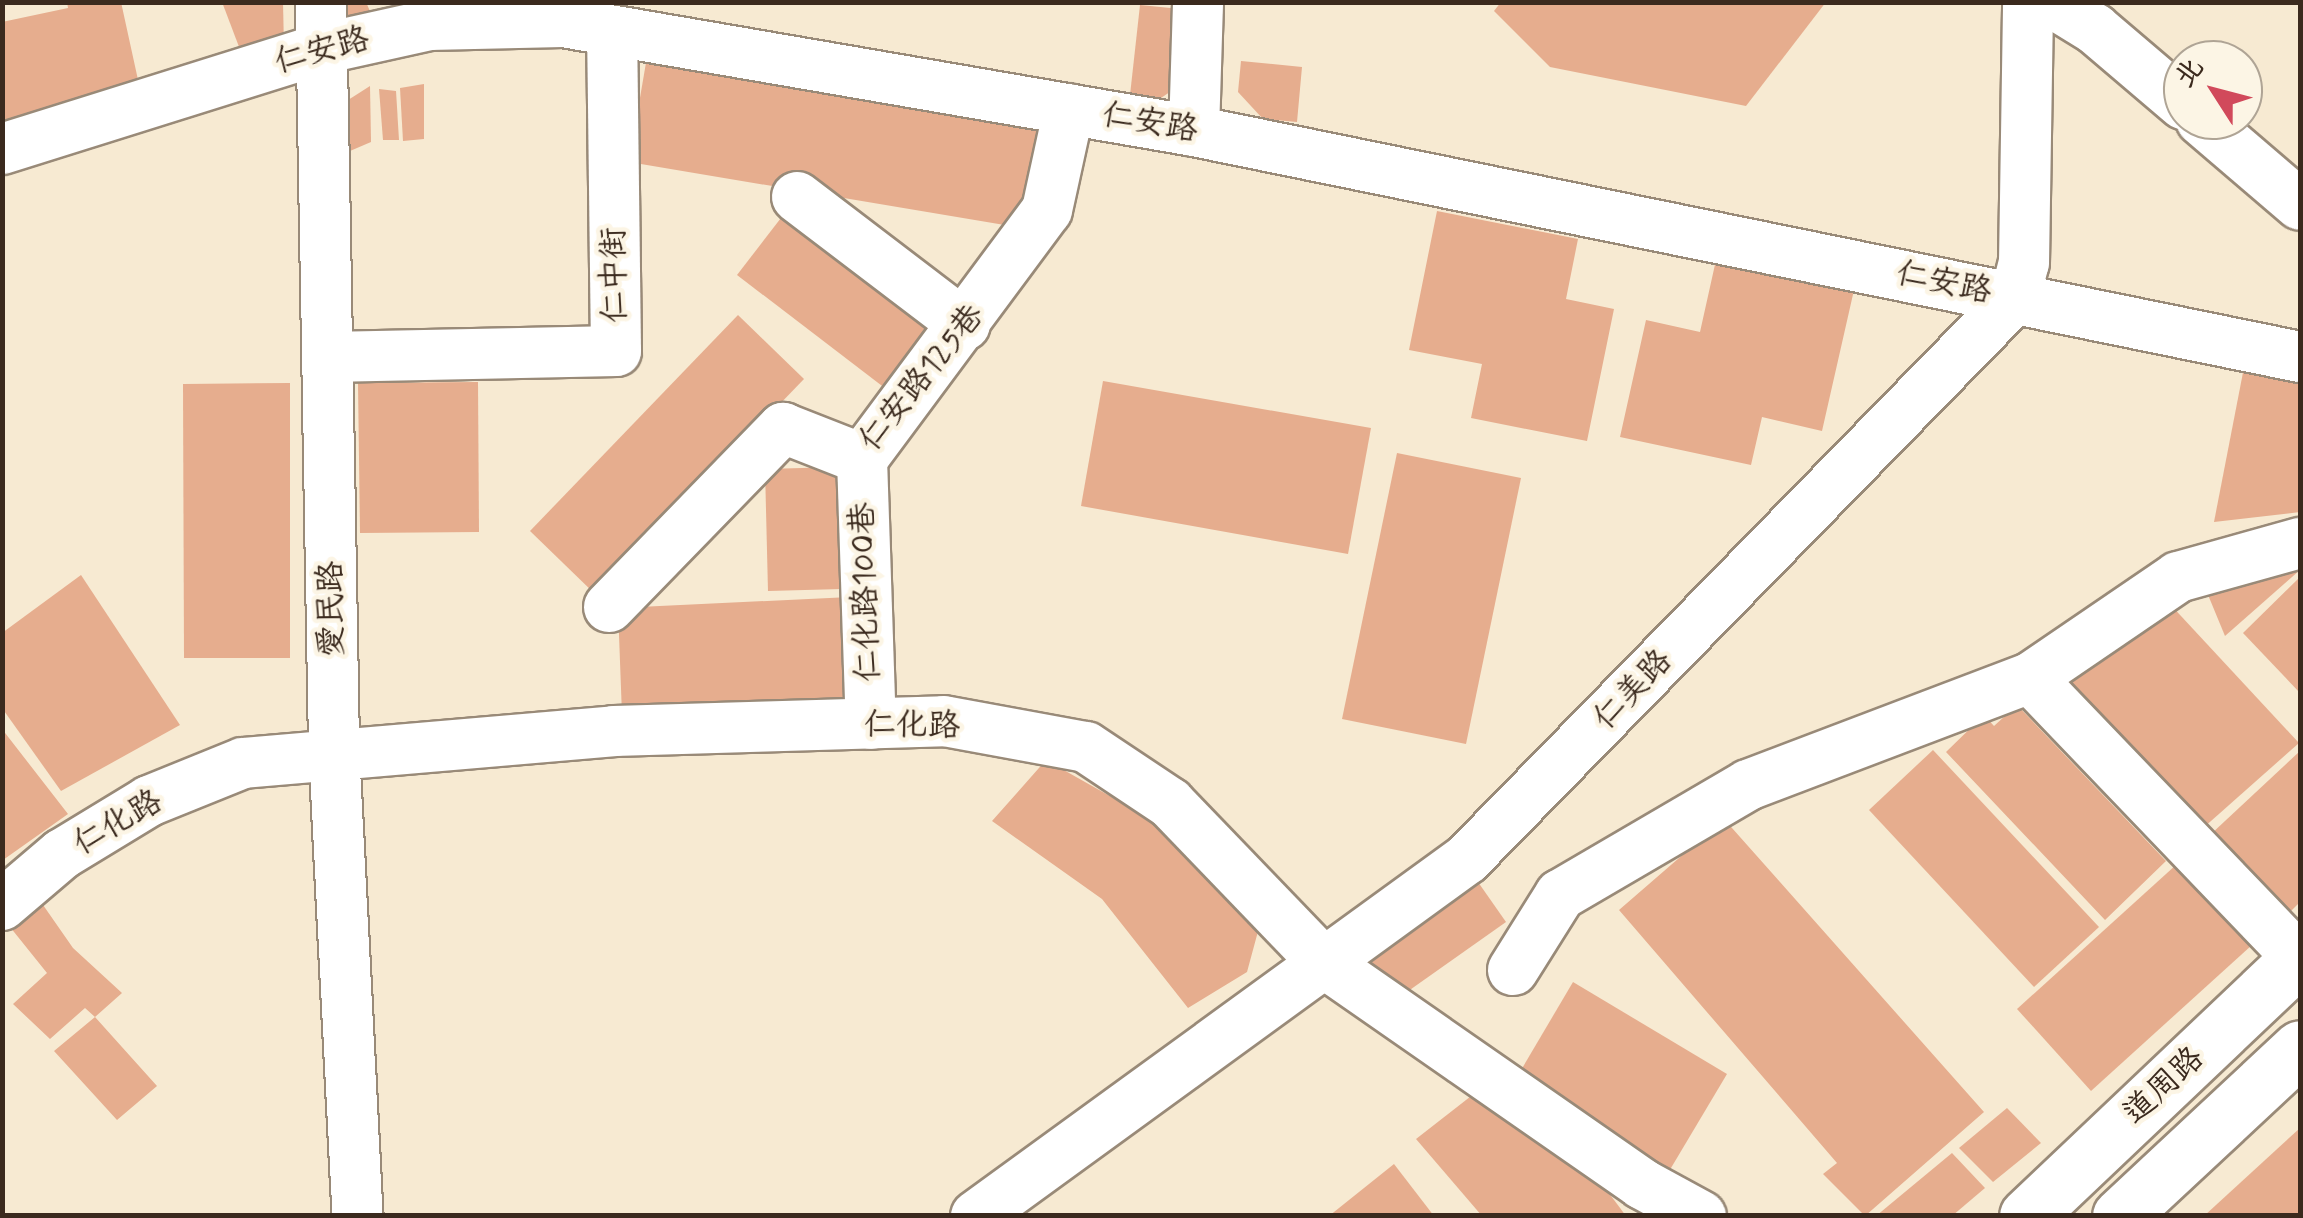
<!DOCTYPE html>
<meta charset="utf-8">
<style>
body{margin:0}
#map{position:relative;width:2303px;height:1218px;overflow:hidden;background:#f7ead2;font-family:Mynerve,"LXGW WenKai TC",sans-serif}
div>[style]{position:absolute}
.building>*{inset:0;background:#e6ad8e}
.roads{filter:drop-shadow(2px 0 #998a78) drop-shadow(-2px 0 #998a78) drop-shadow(0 2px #998a78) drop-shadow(0 -2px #998a78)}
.minor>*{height:50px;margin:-25px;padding:0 25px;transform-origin:25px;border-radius:25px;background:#fff}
.major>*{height:55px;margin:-27.5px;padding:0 27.5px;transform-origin:27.5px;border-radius:27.5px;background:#fff}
span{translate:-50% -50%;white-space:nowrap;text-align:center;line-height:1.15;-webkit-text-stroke:9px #fcf5e5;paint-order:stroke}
.street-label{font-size:32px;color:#3b2a1e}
.frame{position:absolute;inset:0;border:5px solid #3b2a1e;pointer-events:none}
.north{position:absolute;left:2163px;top:40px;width:100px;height:100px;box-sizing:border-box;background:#fcf5e5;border:2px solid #afa495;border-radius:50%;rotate:306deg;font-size:28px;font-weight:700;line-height:40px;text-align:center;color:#3b2a1e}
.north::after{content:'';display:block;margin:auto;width:35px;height:45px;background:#d1495b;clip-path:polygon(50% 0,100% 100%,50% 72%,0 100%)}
</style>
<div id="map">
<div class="building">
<div style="clip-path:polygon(67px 2px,121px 2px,140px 89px,2px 122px,2px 22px,68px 8px)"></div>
<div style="clip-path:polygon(222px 2px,283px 2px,284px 48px,244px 60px)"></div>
<div style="clip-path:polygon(344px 2px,366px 2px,372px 16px,349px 22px)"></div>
<div style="clip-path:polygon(1501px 2px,1826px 2px,1746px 106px,1550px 67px,1494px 11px)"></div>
<div style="clip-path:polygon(1140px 5px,1191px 10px,1183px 83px,1161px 98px,1130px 95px)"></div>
<div style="clip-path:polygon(648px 51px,1047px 119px,1028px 229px,629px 162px)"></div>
<div style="clip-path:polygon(1241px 61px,1302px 67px,1297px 122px,1263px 119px,1238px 92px)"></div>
<div style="clip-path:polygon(424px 84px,424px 139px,403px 141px,400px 88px)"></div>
<div style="clip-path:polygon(370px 86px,371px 142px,336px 157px,334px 109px)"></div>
<div style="clip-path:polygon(379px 89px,396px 91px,399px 140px,383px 140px)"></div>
<div style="clip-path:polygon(791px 205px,943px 323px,890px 392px,737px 275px)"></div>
<div style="clip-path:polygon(1437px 211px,1578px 239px,1566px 299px,1614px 309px,1587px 441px,1471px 418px,1482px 364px,1409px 350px)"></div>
<div style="clip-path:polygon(1716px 260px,1854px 290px,1822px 431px,1762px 417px,1751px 465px,1620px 437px,1646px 320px,1700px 332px)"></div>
<div style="clip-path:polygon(738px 315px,804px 379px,596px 595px,530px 531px)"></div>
<div style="clip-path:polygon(2246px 357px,2300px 370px,2300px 512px,2214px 522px)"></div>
<div style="clip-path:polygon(1103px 381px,1371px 428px,1348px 554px,1081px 506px)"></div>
<div style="clip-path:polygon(478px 382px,479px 532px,360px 533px,358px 383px)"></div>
<div style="clip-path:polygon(290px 383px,290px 658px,184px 658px,183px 384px)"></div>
<div style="clip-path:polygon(1397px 453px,1521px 478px,1466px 744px,1342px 719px)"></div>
<div style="clip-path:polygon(839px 467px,842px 589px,768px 591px,765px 469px)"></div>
<div style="clip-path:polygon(2300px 565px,2300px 570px,2225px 636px,2206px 590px)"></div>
<div style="clip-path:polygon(81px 575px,180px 725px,61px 791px,2px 708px,2px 633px)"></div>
<div style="clip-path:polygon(2300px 577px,2300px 693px,2243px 633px)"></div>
<div style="clip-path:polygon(850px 597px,855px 703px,622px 715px,618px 608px)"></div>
<div style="clip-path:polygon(2168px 602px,2299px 743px,2202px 829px,2058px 680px)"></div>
<div style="clip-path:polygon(2017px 705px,2166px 861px,2105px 920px,1946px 752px,1984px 715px,1994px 726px)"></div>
<div style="clip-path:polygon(2px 729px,68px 814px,3px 860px,3px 831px)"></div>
<div style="clip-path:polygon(1933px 750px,2099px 927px,2034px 987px,1869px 810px)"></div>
<div style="clip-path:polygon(2300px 751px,2300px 902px,2286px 916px,2210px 835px)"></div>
<div style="clip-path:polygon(1046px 760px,1163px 826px,1260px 924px,1247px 972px,1188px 1008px,1102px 899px,992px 821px)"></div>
<div style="clip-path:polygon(1724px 819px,1984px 1112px,1865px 1216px,1823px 1174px,1837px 1163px,1619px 910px)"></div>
<div style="clip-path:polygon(2177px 864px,2252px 945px,2091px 1091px,2017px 1009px)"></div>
<div style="clip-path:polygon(1478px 882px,1506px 922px,1397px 999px,1369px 960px)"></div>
<div style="clip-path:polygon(34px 892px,73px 948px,122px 993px,95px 1017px,157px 1086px,117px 1120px,54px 1051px,95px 1017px,85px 1008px,50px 1039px,13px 1004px,47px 973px,2px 917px)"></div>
<div style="clip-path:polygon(1573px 982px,1727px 1074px,1668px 1173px,1514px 1082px)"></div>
<div style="clip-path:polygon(1475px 1093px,1588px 1165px,1626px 1216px,1482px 1216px,1416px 1139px)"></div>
<div style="clip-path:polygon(2007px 1108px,2041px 1143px,1993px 1182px,1959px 1148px)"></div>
<div style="clip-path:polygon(2300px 1128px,2300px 1216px,2204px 1216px)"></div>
<div style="clip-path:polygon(1952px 1153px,1985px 1188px,1952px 1216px,1876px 1216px)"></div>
<div style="clip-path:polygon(1394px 1164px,1434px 1216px,1329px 1216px)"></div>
</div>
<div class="roads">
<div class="minor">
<div style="left:321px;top:2px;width:748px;rotate:89deg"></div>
<div style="left:334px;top:750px;width:467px;rotate:87.1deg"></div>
<div style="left:2051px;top:2px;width:52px;rotate:31.5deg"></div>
<div style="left:2095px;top:29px;width:116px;rotate:40.4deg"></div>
<div style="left:2201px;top:120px;width:130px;rotate:40.6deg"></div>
<div style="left:1194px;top:131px;width:129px;rotate:-88.2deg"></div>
<div style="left:2px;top:149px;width:334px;rotate:-17.4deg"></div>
<div style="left:321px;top:49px;width:111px;rotate:-12.5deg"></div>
<div style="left:429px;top:25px;width:134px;rotate:-1.3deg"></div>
<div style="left:563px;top:22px;width:640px;rotate:9.8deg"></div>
<div style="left:1194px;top:131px;width:1129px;rotate:11.55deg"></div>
<div style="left:797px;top:197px;width:211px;rotate:37.3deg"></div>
<div style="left:329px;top:357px;width:287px;rotate:-1.2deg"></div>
<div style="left:616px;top:351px;width:320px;rotate:-90.7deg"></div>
<div style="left:862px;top:459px;width:310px;rotate:-53.4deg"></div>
<div style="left:1047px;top:210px;width:103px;rotate:-77.7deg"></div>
<div style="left:862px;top:459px;width:265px;rotate:88.1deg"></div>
<div style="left:609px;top:607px;width:250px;rotate:-45.8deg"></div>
<div style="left:783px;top:428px;width:85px;rotate:21.4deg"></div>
<div style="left:2030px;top:678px;width:389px;rotate:46.2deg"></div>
<div style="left:2px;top:905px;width:79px;rotate:-40.4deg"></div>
<div style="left:62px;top:854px;width:102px;rotate:-31.3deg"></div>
<div style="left:149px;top:801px;width:101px;rotate:-22deg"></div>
<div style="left:243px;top:763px;width:372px;rotate:-4.9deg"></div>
<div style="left:614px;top:731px;width:330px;rotate:-1.7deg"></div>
<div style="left:944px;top:721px;width:144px;rotate:10.4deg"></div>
<div style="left:1086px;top:747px;width:101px;rotate:33.7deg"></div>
<div style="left:1170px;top:803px;width:221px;rotate:46.1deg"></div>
<div style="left:1323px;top:962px;width:389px;rotate:34.8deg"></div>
<div style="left:1642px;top:1184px;width:67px;rotate:28.5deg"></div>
<div style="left:1513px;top:970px;width:89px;rotate:-57.9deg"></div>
<div style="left:1560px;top:895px;width:218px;rotate:-30.3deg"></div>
<div style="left:1748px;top:785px;width:302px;rotate:-20.8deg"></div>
<div style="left:2030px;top:678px;width:179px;rotate:-34.3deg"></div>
<div style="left:2178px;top:577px;width:127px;rotate:-15.6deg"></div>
<div style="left:976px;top:1216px;width:607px;rotate:-36.02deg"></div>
<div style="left:1467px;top:859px;width:784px;rotate:-45.67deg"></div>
<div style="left:2015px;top:298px;width:36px;rotate:-76deg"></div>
<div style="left:2024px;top:263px;width:261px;rotate:-89.1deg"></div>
</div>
<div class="major">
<div style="left:2027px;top:1216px;width:376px;rotate:-43.5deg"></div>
<div style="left:2120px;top:1216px;width:246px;rotate:-43deg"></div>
</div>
</div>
<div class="street-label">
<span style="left:322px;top:51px;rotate:-15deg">仁安路</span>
<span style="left:1150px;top:123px;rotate:10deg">仁安路</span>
<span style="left:615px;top:275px;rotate:-91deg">仁中街</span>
<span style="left:1944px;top:283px;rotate:12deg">仁安路</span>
<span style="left:922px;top:378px;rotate:-51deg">仁安路125巷</span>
<span style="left:866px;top:592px;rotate:-92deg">仁化路100巷</span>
<span style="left:332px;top:609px;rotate:-91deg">愛民路</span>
<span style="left:1633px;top:690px;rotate:-46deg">仁美路</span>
<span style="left:912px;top:726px;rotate:1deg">仁化路</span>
<span style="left:118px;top:823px;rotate:-30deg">仁化路</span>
<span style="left:2164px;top:1086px;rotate:-43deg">道周路</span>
</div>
<div class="frame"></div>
<div class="north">北</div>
</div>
